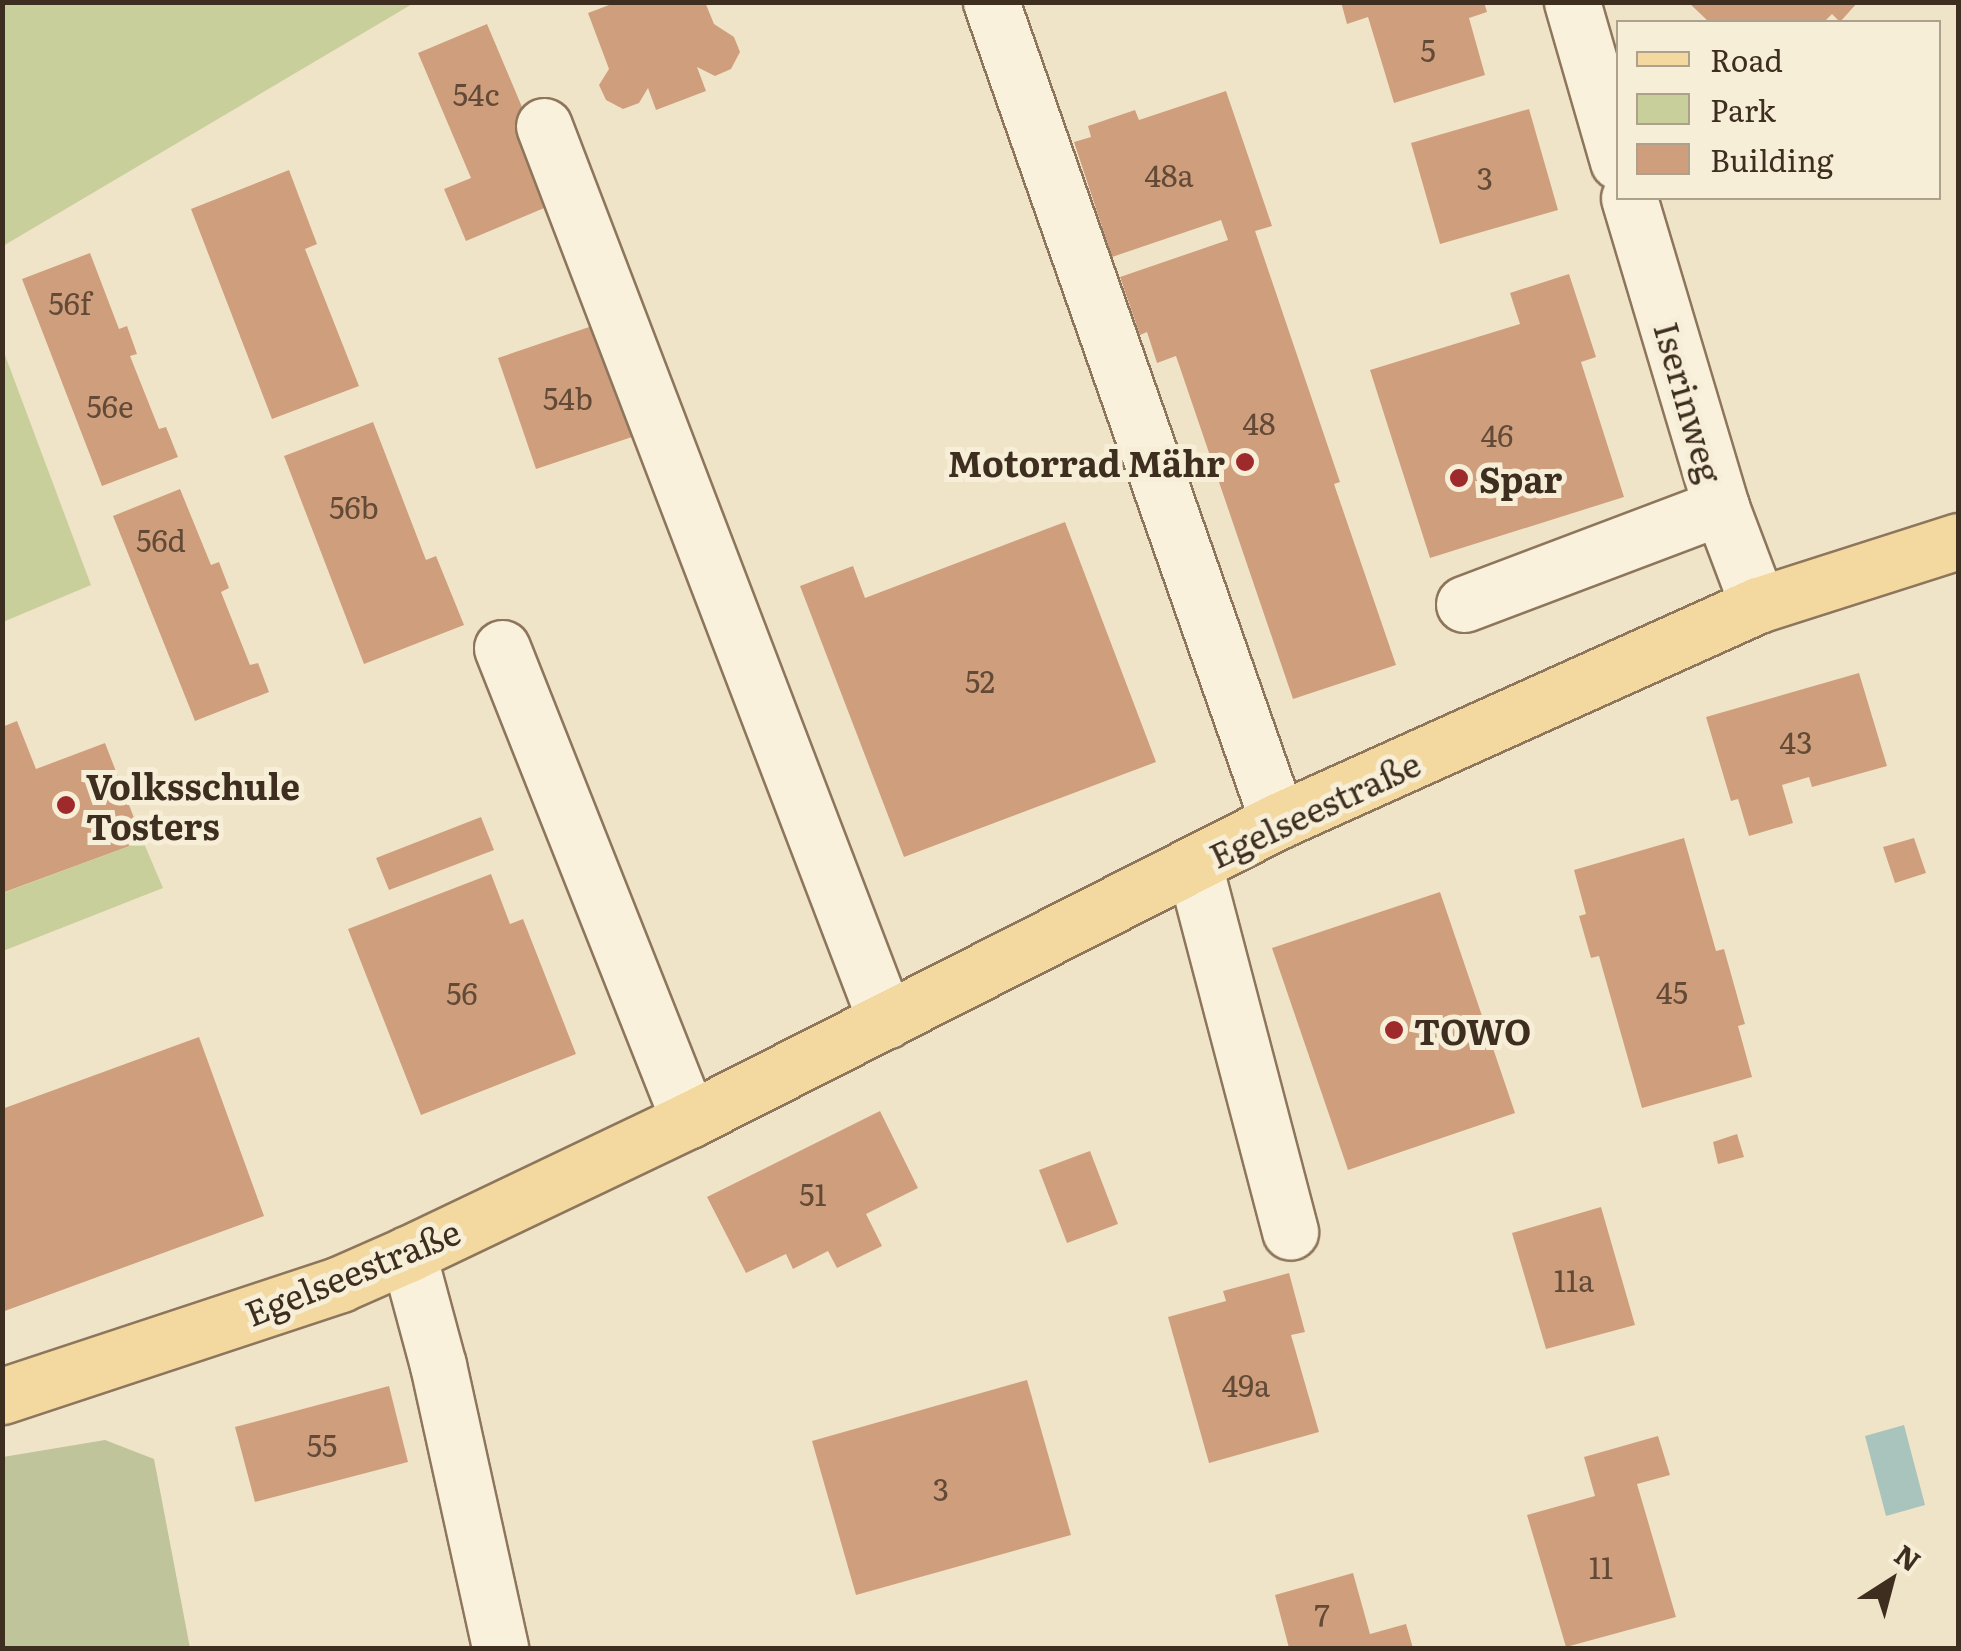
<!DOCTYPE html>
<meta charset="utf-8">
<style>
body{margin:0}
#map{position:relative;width:1961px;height:1651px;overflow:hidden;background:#f0e4c8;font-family:Literata,serif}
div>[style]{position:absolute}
.green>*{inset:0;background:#c9cf9b}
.cemetery>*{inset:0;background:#bfc49a}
.water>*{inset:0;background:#a9c4bc}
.building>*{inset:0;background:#cf9f7d}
.roads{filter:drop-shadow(2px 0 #8d765c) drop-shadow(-2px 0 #8d765c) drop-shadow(0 2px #8d765c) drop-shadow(0 -2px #8d765c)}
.minor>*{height:55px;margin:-27.5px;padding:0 27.5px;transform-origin:27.5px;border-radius:27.5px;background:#faf1dc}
.major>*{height:55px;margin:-27.5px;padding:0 27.5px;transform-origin:27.5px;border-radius:27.5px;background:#f3d9a0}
.dots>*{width:28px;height:28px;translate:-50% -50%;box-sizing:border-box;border:5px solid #f7eed8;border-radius:50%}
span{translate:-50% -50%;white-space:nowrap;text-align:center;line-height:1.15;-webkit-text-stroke:10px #f7eed8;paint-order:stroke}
.number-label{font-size:30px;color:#624a37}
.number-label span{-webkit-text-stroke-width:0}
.street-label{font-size:35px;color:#3d2e20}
.poi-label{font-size:35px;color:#3d2e20;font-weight:700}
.right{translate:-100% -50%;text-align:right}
.left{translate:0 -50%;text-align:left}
.frame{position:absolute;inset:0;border:5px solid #3d2e20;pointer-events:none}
.legend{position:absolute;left:1616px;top:20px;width:325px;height:180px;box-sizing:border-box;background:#f7eed8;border:2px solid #ada18e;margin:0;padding:12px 18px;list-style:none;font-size:30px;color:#3d2e20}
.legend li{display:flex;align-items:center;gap:20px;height:50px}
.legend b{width:50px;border:2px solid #ada18e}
.north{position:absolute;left:1841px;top:1531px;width:100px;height:100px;-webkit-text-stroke:8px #f7eed8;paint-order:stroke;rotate:36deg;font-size:28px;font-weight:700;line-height:40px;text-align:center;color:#3d2e20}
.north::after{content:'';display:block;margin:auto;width:35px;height:45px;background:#3d2e20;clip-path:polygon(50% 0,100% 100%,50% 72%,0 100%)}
</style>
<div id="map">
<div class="green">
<div style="clip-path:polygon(3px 2px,414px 2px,414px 3px,3px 246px)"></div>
<div style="clip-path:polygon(2px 347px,91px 585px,3px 622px,2px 622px)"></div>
<div style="clip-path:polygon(143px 841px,163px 888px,3px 951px,3px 893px)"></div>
</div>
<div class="cemetery">
<div style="clip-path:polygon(105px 1440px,154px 1459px,190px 1648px,3px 1648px,3px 1457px)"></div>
</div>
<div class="water">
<div style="clip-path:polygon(1904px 1425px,1925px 1505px,1886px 1516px,1865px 1436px)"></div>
</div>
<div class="building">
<div style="clip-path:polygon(617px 2px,705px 2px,714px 24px,734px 37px,740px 52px,731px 69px,715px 76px,697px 67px,706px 91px,656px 110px,648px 88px,639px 103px,623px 109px,606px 100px,599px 85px,609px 69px,588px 13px)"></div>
<div style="clip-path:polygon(1341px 2px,1484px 2px,1487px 12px,1469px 18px,1485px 75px,1394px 103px,1368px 17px,1347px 24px)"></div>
<div style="clip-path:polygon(1688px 2px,1858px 2px,1840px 22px,1832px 14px,1824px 22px,1709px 22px)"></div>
<div style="clip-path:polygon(487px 24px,533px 133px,549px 206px,466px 241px,444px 189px,471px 178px,418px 53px)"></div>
<div style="clip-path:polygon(1226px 91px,1272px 226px,1255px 231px,1340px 482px,1334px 484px,1396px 665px,1293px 699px,1176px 356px,1157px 363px,1147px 332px,1140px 335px,1120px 277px,1228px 240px,1221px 220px,1112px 257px,1074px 142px,1091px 137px,1088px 126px,1135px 110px,1139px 120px)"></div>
<div style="clip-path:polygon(1529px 109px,1558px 210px,1440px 244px,1411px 143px)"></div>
<div style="clip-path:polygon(289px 170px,317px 244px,305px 249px,359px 386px,272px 419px,191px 209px)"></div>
<div style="clip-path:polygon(90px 253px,119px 329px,127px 326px,137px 354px,130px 356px,159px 429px,166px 427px,178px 457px,102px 486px,22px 279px)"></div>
<div style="clip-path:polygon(1569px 274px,1596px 357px,1581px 362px,1624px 497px,1430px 558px,1370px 370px,1520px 324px,1510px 293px)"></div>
<div style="clip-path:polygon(598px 324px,638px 435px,536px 469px,498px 358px)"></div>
<div style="clip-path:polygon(373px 422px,426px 560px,436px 556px,464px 625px,364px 664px,284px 456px)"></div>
<div style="clip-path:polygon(180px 489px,211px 565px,219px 562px,229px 588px,221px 592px,250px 665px,258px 663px,269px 692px,195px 721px,113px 516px)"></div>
<div style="clip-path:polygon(1065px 522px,1156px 762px,904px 857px,800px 586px,853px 566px,865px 598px)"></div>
<div style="clip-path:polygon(1859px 673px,1887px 766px,1812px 787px,1809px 777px,1782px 785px,1793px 823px,1749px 836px,1738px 799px,1731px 801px,1706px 717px)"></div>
<div style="clip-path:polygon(17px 721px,36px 769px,105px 743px,143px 841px,2px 893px,2px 727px)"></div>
<div style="clip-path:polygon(481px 817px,494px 850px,389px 890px,376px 858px)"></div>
<div style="clip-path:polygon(1684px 838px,1716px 951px,1724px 949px,1745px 1024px,1738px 1026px,1752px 1077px,1642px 1108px,1599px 956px,1591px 958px,1579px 916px,1586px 914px,1574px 870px)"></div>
<div style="clip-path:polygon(1914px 838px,1926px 873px,1895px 883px,1883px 847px)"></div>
<div style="clip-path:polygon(491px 874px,510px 924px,523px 919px,576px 1054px,421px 1115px,348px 929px)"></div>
<div style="clip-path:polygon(1440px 892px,1515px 1113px,1348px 1170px,1272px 948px)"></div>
<div style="clip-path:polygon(199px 1037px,264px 1216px,2px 1312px,2px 1109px)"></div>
<div style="clip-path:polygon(880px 1111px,918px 1188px,866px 1214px,882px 1246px,837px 1268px,828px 1251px,793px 1269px,786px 1254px,746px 1273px,707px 1197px)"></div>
<div style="clip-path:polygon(1737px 1134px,1744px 1157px,1718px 1164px,1713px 1142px)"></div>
<div style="clip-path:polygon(1090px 1151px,1118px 1224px,1067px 1243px,1039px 1170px)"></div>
<div style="clip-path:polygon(1601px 1207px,1635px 1325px,1546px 1349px,1512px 1233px)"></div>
<div style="clip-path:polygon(1289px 1273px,1305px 1332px,1291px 1335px,1319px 1432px,1209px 1463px,1168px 1317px,1226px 1301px,1223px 1291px)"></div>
<div style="clip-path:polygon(1027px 1380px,1071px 1535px,856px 1595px,812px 1441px)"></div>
<div style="clip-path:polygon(389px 1386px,408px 1462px,255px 1502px,235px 1427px)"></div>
<div style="clip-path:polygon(1658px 1436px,1670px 1475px,1637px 1484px,1676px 1617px,1566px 1647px,1527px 1515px,1595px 1496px,1584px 1457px)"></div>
<div style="clip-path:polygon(1353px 1573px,1370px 1634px,1406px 1624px,1413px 1648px,1289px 1648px,1275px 1595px)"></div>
</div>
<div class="roads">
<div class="minor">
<div style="left:991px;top:2px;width:868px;rotate:70.69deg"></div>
<div style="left:1572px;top:2px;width:166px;rotate:73.9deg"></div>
<div style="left:544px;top:126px;width:958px;rotate:69.09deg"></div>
<div style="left:1629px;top:198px;width:322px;rotate:73.4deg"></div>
<div style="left:1721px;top:507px;width:105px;rotate:69.3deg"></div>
<div style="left:1464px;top:604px;width:275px;rotate:-20.7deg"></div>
<div style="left:502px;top:648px;width:508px;rotate:68.39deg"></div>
<div style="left:1194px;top:865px;width:379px;rotate:75.3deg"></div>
<div style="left:408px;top:1254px;width:115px;rotate:74.9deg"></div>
<div style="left:438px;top:1365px;width:290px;rotate:77.6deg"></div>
</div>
<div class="major">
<div style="left:2px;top:1396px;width:356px;rotate:-18.3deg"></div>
<div style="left:340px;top:1284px;width:74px;rotate:-23.8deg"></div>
<div style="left:408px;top:1254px;width:311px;rotate:-25.5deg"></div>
<div style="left:689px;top:1120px;width:661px;rotate:-26.91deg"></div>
<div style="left:1278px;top:821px;width:526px;rotate:-24.23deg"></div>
<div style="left:1758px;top:605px;width:210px;rotate:-17.7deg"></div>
</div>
</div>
<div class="dots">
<div style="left:1245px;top:462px;background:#9e2a2b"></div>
<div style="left:1459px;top:478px;background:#9e2a2b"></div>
<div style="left:66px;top:805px;background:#9e2a2b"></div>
<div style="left:1394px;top:1030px;background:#9e2a2b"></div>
</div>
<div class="number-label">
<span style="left:1428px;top:49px">5</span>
<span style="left:476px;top:93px">54c</span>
<span style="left:1169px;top:174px">48a</span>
<span style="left:1485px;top:177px">3</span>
<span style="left:70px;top:302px">56f</span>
<span style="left:568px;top:397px">54b</span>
<span style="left:110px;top:405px">56e</span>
<span style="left:1259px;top:422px">48</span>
<span style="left:1497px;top:434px">46</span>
<span style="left:354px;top:506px">56b</span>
<span style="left:161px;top:539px">56d</span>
<span style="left:980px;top:680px">52</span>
<span style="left:1796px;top:741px">43</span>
<span style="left:1672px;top:991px">45</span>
<span style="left:462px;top:992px">56</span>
<span style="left:813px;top:1193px">51</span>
<span style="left:1574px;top:1279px">11a</span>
<span style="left:1246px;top:1384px">49a</span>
<span style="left:322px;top:1444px">55</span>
<span style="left:941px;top:1488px">3</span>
<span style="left:1601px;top:1566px">11</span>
<span style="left:1322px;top:1614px">7</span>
</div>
<div class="street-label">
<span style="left:1690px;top:402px;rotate:74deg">Iserinweg</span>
<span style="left:1314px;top:808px;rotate:-25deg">Egelseestraße</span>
<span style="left:352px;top:1271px;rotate:-22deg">Egelseestraße</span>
</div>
<div class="poi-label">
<span class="right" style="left:1225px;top:462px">Motorrad Mähr</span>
<span class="left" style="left:1479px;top:478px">Spar</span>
<span class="left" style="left:86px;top:805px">Volksschule<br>Tosters</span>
<span class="left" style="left:1414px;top:1030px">TOWO</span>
</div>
<div class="frame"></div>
<ul class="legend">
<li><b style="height:12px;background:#f3d9a0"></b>Road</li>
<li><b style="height:28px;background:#c9cf9b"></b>Park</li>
<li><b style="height:28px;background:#cf9f7d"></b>Building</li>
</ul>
<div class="north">N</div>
</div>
